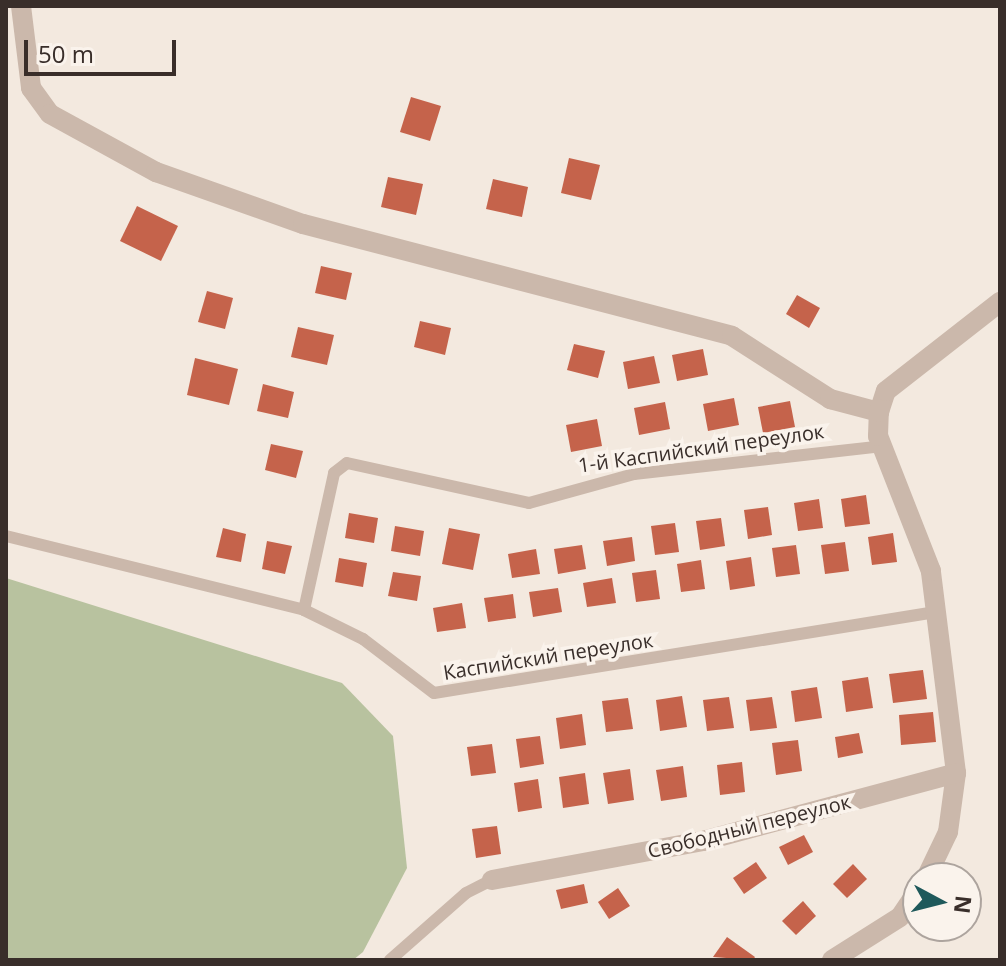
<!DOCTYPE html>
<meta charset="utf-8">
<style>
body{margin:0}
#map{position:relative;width:1006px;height:966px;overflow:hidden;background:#f3e9df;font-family:"Open Sans",sans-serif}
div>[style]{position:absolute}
.green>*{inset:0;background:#b8c29f}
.building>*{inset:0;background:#c5634b}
.lane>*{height:12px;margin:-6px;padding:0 6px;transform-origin:6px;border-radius:6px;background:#cbb8ab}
.street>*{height:20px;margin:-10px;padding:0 10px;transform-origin:10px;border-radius:10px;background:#cbb8ab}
span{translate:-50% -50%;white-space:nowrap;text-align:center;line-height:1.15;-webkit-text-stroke:7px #faf3ec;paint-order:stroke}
.street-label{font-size:20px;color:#392e2a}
.frame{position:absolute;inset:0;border:8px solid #392e2a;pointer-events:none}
.north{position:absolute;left:902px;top:862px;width:80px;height:80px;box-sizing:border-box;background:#faf3ec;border:2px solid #ada49e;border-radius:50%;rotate:97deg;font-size:22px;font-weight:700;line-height:32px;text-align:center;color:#392e2a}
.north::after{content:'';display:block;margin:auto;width:28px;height:36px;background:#1f595b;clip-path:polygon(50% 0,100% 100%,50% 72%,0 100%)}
.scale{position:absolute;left:24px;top:40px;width:152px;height:36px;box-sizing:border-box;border:4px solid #392e2a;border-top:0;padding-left:10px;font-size:24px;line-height:28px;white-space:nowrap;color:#392e2a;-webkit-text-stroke:6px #faf3ec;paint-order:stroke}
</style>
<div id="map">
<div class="green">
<div style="clip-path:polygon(6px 578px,342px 683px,393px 736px,407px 868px,363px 952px,353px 960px,6px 960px)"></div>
</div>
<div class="building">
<div style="clip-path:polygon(411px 97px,441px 106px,430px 141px,400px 132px)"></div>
<div style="clip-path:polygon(569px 158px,600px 165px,591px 200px,561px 193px)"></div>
<div style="clip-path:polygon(388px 177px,423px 184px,416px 215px,381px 207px)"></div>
<div style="clip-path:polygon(493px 179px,528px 187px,522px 217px,486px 209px)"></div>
<div style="clip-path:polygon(137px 206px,178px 226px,161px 261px,120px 241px)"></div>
<div style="clip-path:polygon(321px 266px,352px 273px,346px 300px,315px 293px)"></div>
<div style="clip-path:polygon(207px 291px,233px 298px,225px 329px,198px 322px)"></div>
<div style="clip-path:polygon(797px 295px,820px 308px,809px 328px,786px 314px)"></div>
<div style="clip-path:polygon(420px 321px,451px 328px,445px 355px,414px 347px)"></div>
<div style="clip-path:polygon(298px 327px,334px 335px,327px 365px,291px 357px)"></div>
<div style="clip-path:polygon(574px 344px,605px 351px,598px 378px,567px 370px)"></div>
<div style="clip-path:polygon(703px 349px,708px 375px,677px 381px,672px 355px)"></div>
<div style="clip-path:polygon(654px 356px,660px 383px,628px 389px,623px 362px)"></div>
<div style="clip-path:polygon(195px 358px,238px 369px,229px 405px,187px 395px)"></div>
<div style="clip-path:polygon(263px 384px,294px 392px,288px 418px,257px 411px)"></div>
<div style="clip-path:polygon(734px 398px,739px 425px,708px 431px,703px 404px)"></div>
<div style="clip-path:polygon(790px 401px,795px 427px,763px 433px,758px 407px)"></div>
<div style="clip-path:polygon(665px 402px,670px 429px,639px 435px,634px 408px)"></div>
<div style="clip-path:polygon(597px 419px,602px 446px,571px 452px,566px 425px)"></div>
<div style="clip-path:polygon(271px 444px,303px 451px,296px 478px,265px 470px)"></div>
<div style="clip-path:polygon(866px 495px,870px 524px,845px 527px,841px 499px)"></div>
<div style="clip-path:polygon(819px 499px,823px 528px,798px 531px,794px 503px)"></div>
<div style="clip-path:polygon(768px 507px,772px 535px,748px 539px,744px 510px)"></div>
<div style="clip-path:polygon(349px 513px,378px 518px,374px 543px,345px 538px)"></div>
<div style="clip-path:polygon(721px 518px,725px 546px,700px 550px,696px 521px)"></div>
<div style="clip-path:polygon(675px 523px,679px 552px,655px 555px,651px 526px)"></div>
<div style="clip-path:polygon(395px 526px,424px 531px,420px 556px,391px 551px)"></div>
<div style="clip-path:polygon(223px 528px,246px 534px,241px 562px,216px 557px)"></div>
<div style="clip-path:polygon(449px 528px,480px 534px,473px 570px,442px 564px)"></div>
<div style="clip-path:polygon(893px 533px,897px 562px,872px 565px,868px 537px)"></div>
<div style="clip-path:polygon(632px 537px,635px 561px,607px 566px,603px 541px)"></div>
<div style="clip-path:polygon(267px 541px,292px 546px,285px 574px,262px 569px)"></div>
<div style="clip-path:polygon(845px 542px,849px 571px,825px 574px,821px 545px)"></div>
<div style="clip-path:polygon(582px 545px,586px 569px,558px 574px,554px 549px)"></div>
<div style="clip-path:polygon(796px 545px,800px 574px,776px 577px,772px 548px)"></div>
<div style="clip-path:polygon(536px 549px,540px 574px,512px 578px,508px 554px)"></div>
<div style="clip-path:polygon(751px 557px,755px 586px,730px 590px,726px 561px)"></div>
<div style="clip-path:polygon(339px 558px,367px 563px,363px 587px,335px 582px)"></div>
<div style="clip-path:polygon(701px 560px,705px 589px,681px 592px,677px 564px)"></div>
<div style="clip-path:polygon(656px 570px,660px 599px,636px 602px,632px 573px)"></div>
<div style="clip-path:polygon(393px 572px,421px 576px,417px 601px,388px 596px)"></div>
<div style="clip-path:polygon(612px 578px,616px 603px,587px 607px,583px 583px)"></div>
<div style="clip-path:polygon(558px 588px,562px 612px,533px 617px,529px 592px)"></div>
<div style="clip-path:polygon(513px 594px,516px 618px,488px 622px,484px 598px)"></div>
<div style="clip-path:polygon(462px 603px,466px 628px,437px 632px,433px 608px)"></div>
<div style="clip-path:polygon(923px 670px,927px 699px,893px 703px,889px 674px)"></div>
<div style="clip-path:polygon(868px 677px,873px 708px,846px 712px,842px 681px)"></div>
<div style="clip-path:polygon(817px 687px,822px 718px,795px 722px,791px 691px)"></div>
<div style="clip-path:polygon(682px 696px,687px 727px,660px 731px,656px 700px)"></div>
<div style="clip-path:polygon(729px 697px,734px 728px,707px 731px,703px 700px)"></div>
<div style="clip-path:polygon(772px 697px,777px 728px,750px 731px,746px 700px)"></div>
<div style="clip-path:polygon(628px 698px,633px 729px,606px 732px,602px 701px)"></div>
<div style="clip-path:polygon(933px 712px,936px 742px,901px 745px,899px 715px)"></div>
<div style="clip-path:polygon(582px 714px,586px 745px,560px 749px,556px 718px)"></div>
<div style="clip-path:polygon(859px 733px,863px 753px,838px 758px,835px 737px)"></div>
<div style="clip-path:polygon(540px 736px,544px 764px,520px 768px,516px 739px)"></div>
<div style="clip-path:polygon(798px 740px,802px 771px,776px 775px,772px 743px)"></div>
<div style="clip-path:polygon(492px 744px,496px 773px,471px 776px,467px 747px)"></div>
<div style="clip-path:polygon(742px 762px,745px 792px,720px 795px,717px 765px)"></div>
<div style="clip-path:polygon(683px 766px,687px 797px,661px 801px,656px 770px)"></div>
<div style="clip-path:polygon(630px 769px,634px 800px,608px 804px,603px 773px)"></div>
<div style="clip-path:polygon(585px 773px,589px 804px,563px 808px,559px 777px)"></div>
<div style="clip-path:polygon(538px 779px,542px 808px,518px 812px,514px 783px)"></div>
<div style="clip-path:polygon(497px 826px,501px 854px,476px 858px,472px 829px)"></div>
<div style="clip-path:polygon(804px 835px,813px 852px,788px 865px,779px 847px)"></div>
<div style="clip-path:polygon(756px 862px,767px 878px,744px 894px,733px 878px)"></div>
<div style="clip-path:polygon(853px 864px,867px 879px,847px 898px,833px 884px)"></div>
<div style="clip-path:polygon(584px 884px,588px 903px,561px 909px,556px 890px)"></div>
<div style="clip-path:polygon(618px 888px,630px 906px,609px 919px,598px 902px)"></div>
<div style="clip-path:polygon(803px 901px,816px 916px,796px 935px,782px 921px)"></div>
<div style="clip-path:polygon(727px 937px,755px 957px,753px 960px,713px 957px)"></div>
</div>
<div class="lane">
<div style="left:6px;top:536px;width:307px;rotate:13.9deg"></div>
<div style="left:304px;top:610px;width:66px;rotate:26.2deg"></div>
<div style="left:363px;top:639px;width:89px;rotate:37.3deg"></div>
<div style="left:434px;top:693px;width:508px;rotate:-9.17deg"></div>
<div style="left:304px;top:610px;width:140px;rotate:-77.6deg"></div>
<div style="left:334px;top:473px;width:16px;rotate:-38deg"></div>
<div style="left:347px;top:463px;width:186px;rotate:12.4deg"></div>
<div style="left:529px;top:503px;width:109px;rotate:-15.4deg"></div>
<div style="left:634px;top:474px;width:250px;rotate:-6.4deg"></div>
<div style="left:390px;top:960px;width:101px;rotate:-41.4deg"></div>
<div style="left:466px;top:893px;width:29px;rotate:-27deg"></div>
</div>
<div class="street">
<div style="left:21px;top:6px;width:83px;rotate:83deg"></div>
<div style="left:31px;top:88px;width:32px;rotate:54deg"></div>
<div style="left:50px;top:114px;width:121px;rotate:28.7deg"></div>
<div style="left:156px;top:172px;width:156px;rotate:19.5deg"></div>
<div style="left:303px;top:224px;width:443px;rotate:14.6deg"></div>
<div style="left:732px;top:336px;width:117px;rotate:32.7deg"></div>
<div style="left:830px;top:399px;width:51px;rotate:14.9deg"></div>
<div style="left:926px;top:878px;width:51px;rotate:-64.4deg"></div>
<div style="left:948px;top:832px;width:60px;rotate:-82.3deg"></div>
<div style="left:956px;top:773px;width:204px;rotate:-97.1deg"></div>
<div style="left:931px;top:571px;width:145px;rotate:-111.4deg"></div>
<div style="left:878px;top:436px;width:24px;rotate:-88deg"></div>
<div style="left:879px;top:412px;width:22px;rotate:-72deg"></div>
<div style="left:886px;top:391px;width:145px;rotate:-38deg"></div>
<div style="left:492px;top:880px;width:215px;rotate:-10.5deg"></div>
<div style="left:703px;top:841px;width:262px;rotate:-15deg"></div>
<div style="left:832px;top:960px;width:80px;rotate:-32.3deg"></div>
<div style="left:900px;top:917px;width:32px;rotate:-56deg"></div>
</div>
<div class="street-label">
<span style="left:701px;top:448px;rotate:-8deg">1-й Каспийский переулок</span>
<span style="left:548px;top:656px;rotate:-9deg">Каспийский переулок</span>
<span style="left:749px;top:826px;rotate:-14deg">Свободный переулок</span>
</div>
<div class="frame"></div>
<div class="north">N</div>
<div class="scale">50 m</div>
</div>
